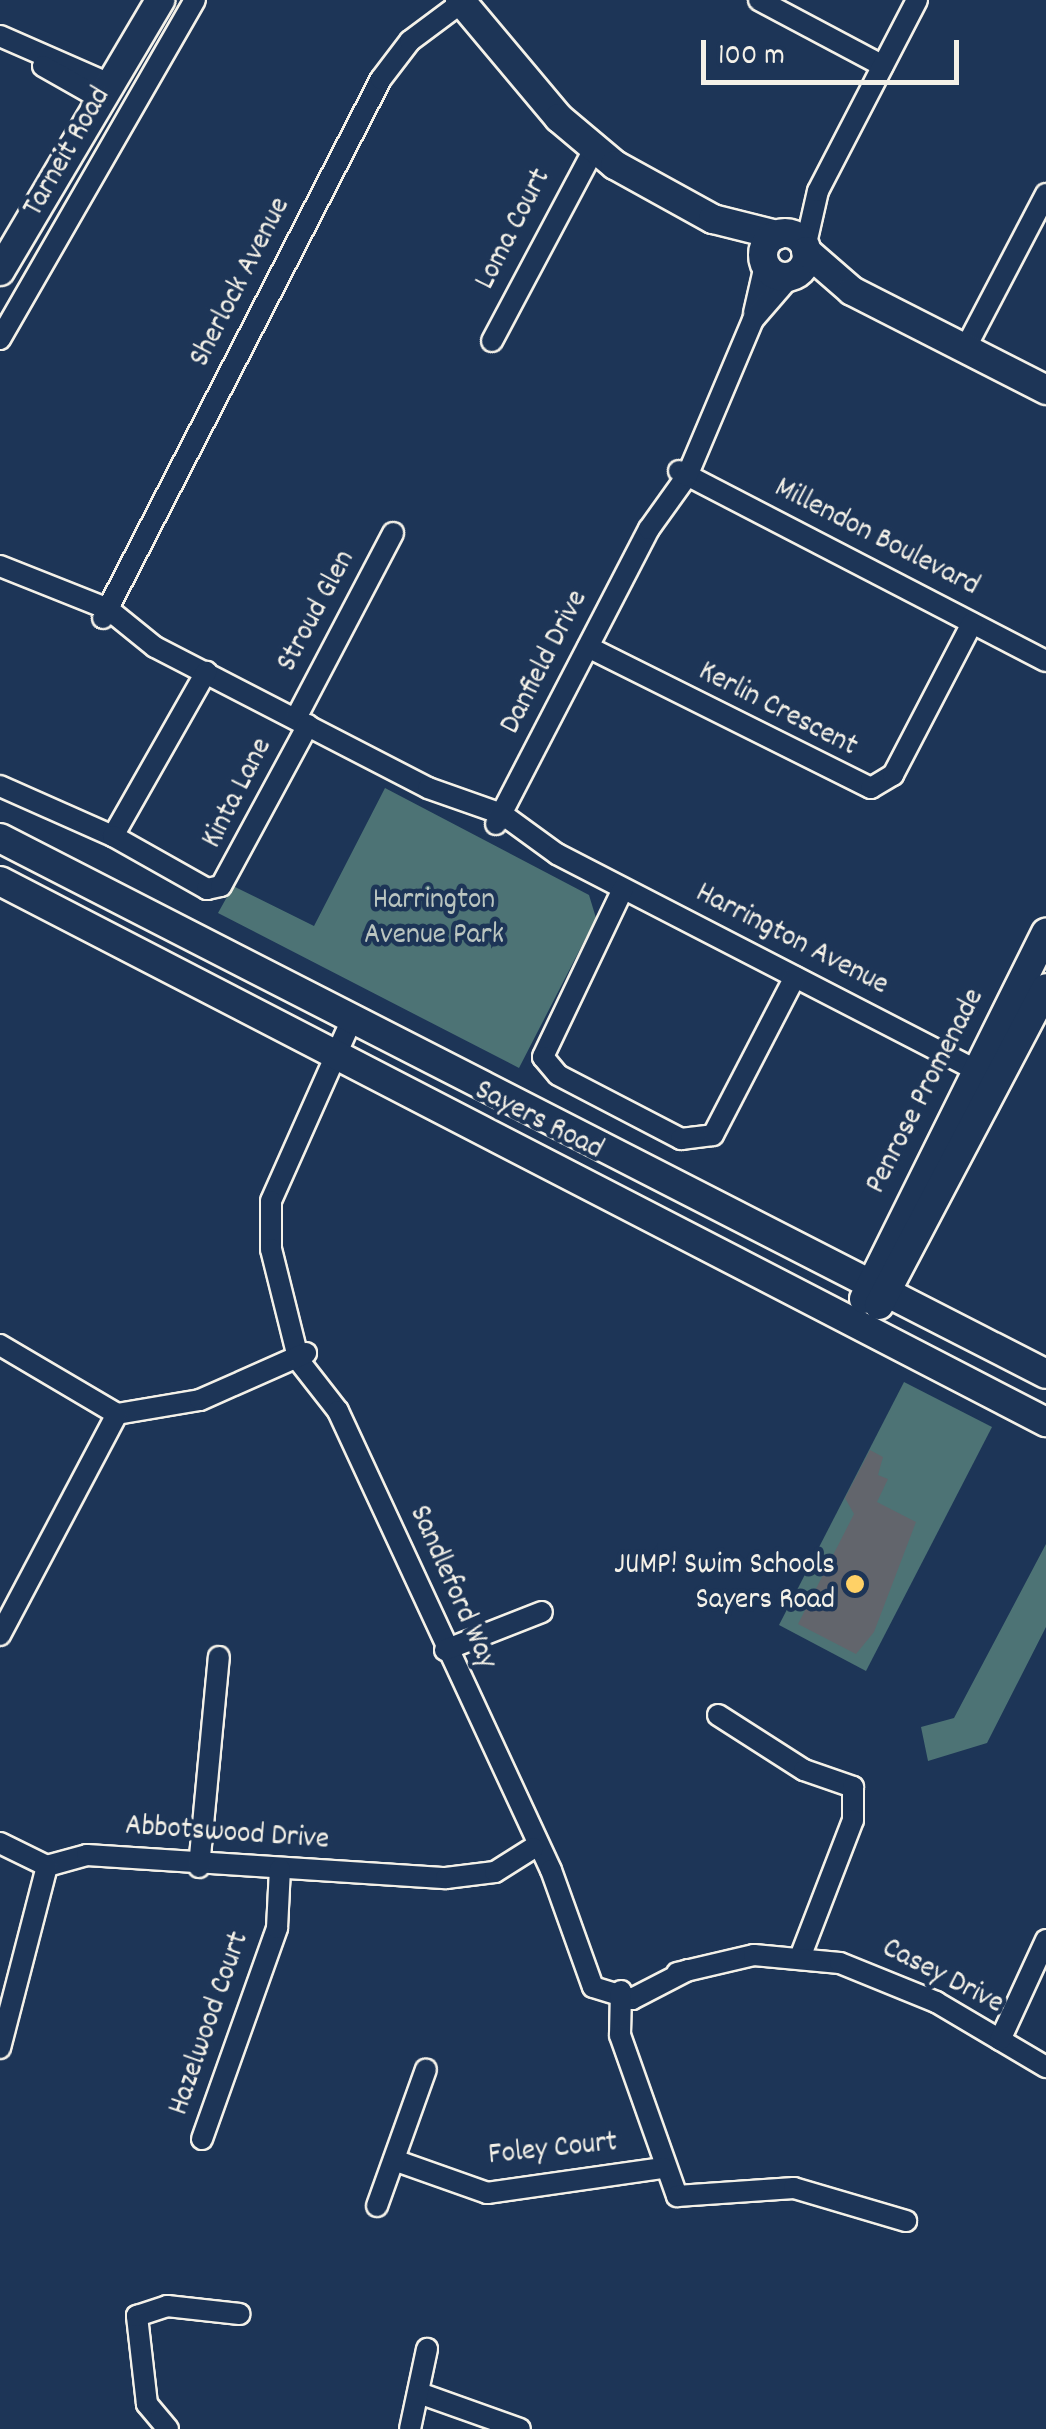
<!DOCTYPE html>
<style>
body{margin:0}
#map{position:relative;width:1046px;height:2429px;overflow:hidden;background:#1d3557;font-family:Dekko,sans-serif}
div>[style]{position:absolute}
.green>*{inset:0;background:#4d7375}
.building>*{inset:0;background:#62656c}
.roads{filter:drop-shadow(2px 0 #f4f1e8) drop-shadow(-2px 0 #f4f1e8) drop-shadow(0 2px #f4f1e8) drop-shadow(0 -2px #f4f1e8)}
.street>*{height:20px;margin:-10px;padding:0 10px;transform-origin:10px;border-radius:10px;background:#1d3557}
.secondary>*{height:28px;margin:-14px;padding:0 14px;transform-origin:14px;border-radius:14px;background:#1d3557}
.secondary>.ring{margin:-14px;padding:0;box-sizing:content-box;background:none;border:28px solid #1d3557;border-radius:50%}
.dots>*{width:28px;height:28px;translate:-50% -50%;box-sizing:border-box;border:5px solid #1d3557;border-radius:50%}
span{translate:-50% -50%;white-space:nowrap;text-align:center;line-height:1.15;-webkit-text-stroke:9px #1d3557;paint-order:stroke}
.street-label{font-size:30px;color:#f4f1e8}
.park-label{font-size:30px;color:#bac5c0}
.poi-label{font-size:30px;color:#f4f1e8}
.right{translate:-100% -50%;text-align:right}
.scale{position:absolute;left:701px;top:40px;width:258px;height:45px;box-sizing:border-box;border:5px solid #f4f1e8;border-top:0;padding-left:12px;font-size:30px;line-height:35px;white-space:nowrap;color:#f4f1e8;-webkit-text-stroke:8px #1d3557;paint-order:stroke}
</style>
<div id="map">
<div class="green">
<div style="clip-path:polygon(385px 788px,589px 895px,596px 918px,519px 1068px,218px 913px,233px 886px,314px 926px)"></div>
<div style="clip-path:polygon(904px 1382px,992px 1427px,866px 1671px,779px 1625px)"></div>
<div style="clip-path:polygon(1046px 1544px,1046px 1627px,987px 1743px,928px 1761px,921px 1727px,954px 1718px)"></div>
</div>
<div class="building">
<div style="clip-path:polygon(870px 1450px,883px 1457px,878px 1475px,888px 1479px,877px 1502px,916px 1522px,874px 1632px,856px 1654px,798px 1624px,854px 1514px,845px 1498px)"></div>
</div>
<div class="roads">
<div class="street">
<div style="left:759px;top:0;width:140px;rotate:28deg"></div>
<div style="left:0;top:36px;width:122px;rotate:23.6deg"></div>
<div style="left:43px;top:66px;width:69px;rotate:29.5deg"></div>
<div style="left:805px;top:248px;width:58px;rotate:-77.2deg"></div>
<div style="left:818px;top:191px;width:215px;rotate:-62.6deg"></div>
<div style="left:754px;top:313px;width:49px;rotate:-77.1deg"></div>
<div style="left:0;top:339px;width:391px;rotate:-60.1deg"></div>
<div style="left:492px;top:341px;width:217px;rotate:-62deg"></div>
<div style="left:965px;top:349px;width:175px;rotate:-62.4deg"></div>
<div style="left:679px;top:471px;width:413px;rotate:27.4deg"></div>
<div style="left:0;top:566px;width:116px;rotate:21.7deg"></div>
<div style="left:108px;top:609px;width:60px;rotate:39deg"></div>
<div style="left:155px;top:647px;width:307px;rotate:27.3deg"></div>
<div style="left:428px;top:788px;width:78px;rotate:19.4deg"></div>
<div style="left:502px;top:814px;width:68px;rotate:36deg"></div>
<div style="left:557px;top:854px;width:484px;rotate:27.3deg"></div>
<div style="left:103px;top:618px;width:606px;rotate:-62.72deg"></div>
<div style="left:381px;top:79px;width:48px;rotate:-52.7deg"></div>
<div style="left:410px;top:41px;width:69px;rotate:-36.7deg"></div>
<div style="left:588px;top:647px;width:316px;rotate:26.5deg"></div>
<div style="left:871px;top:788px;width:26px;rotate:-31deg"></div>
<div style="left:893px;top:775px;width:171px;rotate:-62.5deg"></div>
<div style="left:296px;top:718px;width:209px;rotate:-62.3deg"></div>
<div style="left:0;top:786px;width:124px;rotate:23.9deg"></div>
<div style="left:113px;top:836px;width:189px;rotate:-60.4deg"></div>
<div style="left:496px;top:824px;width:332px;rotate:-62.6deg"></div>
<div style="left:649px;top:529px;width:65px;rotate:-54.4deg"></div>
<div style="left:687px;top:476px;width:169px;rotate:-67.1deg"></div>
<div style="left:753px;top:320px;width:58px;rotate:-49.2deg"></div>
<div style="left:113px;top:836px;width:108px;rotate:29.4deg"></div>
<div style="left:207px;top:889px;width:14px;rotate:-12deg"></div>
<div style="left:221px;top:886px;width:183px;rotate:-61.6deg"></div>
<div style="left:623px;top:889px;width:186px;rotate:115.5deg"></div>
<div style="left:543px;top:1057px;width:23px;rotate:50deg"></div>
<div style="left:558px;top:1075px;width:139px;rotate:27.5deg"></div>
<div style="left:681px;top:1139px;width:32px;rotate:-7deg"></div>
<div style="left:713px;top:1135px;width:178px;rotate:-62.6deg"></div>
<div style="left:352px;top:1019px;width:199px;rotate:114deg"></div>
<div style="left:271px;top:1201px;width:48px;rotate:90deg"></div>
<div style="left:271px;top:1249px;width:115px;rotate:76deg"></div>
<div style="left:299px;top:1361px;width:63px;rotate:52deg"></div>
<div style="left:338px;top:1411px;width:506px;rotate:65.11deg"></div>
<div style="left:551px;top:1870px;width:124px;rotate:70.3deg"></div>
<div style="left:593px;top:1987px;width:41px;rotate:17.1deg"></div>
<div style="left:632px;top:1999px;width:63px;rotate:-27.4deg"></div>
<div style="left:0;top:1345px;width:136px;rotate:30.5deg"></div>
<div style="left:117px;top:1414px;width:84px;rotate:-9.6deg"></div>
<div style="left:200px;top:1400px;width:116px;rotate:-23.9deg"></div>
<div style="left:0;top:1635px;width:250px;rotate:-62.1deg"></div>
<div style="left:445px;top:1650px;width:104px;rotate:-21.4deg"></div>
<div style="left:718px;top:1715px;width:102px;rotate:32.6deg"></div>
<div style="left:804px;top:1770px;width:52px;rotate:19.1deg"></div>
<div style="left:853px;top:1787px;width:33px;rotate:90deg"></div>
<div style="left:853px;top:1820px;width:145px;rotate:111.1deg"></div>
<div style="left:0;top:1843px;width:52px;rotate:26.1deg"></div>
<div style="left:47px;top:1866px;width:41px;rotate:-15.4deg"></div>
<div style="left:87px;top:1855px;width:360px;rotate:3.7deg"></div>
<div style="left:446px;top:1878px;width:49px;rotate:-7deg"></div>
<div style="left:495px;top:1872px;width:45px;rotate:-32.3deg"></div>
<div style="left:199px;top:1867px;width:211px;rotate:-84.6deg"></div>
<div style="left:677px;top:1973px;width:79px;rotate:-13.2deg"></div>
<div style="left:754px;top:1955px;width:86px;rotate:5.3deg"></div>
<div style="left:840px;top:1963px;width:104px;rotate:22.1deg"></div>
<div style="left:936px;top:2002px;width:128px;rotate:30.6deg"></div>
<div style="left:621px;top:1991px;width:44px;rotate:91.3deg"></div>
<div style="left:620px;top:2035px;width:171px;rotate:70.5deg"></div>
<div style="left:677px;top:2196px;width:117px;rotate:-3.9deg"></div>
<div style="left:794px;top:2188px;width:117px;rotate:16.4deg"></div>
<div style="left:1000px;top:2040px;width:110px;rotate:-65.3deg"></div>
<div style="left:0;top:2048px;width:188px;rotate:-75.5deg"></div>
<div style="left:202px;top:2139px;width:224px;rotate:-70.4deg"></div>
<div style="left:277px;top:1928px;width:59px;rotate:-87.1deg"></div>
<div style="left:394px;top:2160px;width:99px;rotate:19.5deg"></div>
<div style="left:487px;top:2193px;width:178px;rotate:-8.1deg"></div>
<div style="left:377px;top:2206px;width:145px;rotate:-70.3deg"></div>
<div style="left:419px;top:2393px;width:107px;rotate:19.6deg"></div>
<div style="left:168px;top:2429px;width:33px;rotate:-130deg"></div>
<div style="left:147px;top:2404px;width:89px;rotate:-96.5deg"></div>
<div style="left:137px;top:2316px;width:32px;rotate:-18deg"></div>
<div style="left:167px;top:2306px;width:73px;rotate:6.3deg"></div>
<div style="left:410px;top:2429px;width:82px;rotate:-78deg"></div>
</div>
<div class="secondary">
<div style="left:460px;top:0;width:154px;rotate:50deg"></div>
<div style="left:559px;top:118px;width:73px;rotate:40deg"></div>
<div style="left:615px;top:165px;width:112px;rotate:28.9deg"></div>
<div style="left:713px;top:219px;width:66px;rotate:14deg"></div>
<div class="ring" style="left:763px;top:233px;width:16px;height:16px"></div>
<div style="left:806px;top:251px;width:61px;rotate:41deg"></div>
<div style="left:852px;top:291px;width:218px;rotate:27deg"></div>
<div style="left:0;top:271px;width:315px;rotate:-59.4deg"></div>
<div style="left:0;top:838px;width:1175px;rotate:27.13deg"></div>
<div style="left:0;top:881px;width:1178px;rotate:27.35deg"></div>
<div style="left:864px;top:1299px;width:409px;rotate:-63.6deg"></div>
<div style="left:879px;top:1305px;width:358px;rotate:-62.2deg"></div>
</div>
</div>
<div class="dots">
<div style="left:855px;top:1584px;background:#ffd166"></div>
</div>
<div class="street-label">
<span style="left:69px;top:153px;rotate:-60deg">Tarneit Road</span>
<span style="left:515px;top:230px;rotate:-63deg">Loma Court</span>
<span style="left:242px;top:283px;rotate:-63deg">Sherlock Avenue</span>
<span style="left:876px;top:539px;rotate:27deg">Millendon Boulevard</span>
<span style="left:318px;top:612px;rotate:-62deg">Stroud Glen</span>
<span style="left:546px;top:663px;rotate:-63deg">Danfield Drive</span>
<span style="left:777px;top:711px;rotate:27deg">Kerlin Crescent</span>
<span style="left:239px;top:794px;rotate:-63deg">Kinta Lane</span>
<span style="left:791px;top:941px;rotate:27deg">Harrington Avenue</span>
<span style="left:927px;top:1092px;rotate:-63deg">Penrose Promenade</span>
<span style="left:538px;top:1122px;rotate:27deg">Sayers Road</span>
<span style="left:451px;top:1588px;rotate:66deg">Sandleford Way</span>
<span style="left:227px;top:1835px;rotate:4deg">Abbotswood Drive</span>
<span style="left:942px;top:1978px;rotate:27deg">Casey Drive</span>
<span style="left:211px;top:2024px;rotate:-71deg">Hazelwood Court</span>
<span style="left:553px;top:2151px;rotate:-6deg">Foley Court</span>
</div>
<div class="park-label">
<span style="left:434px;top:919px">Harrington<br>Avenue Park</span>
</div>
<div class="poi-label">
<span class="right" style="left:835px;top:1584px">JUMP! Swim Schools<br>Sayers Road</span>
</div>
<div class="scale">100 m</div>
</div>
